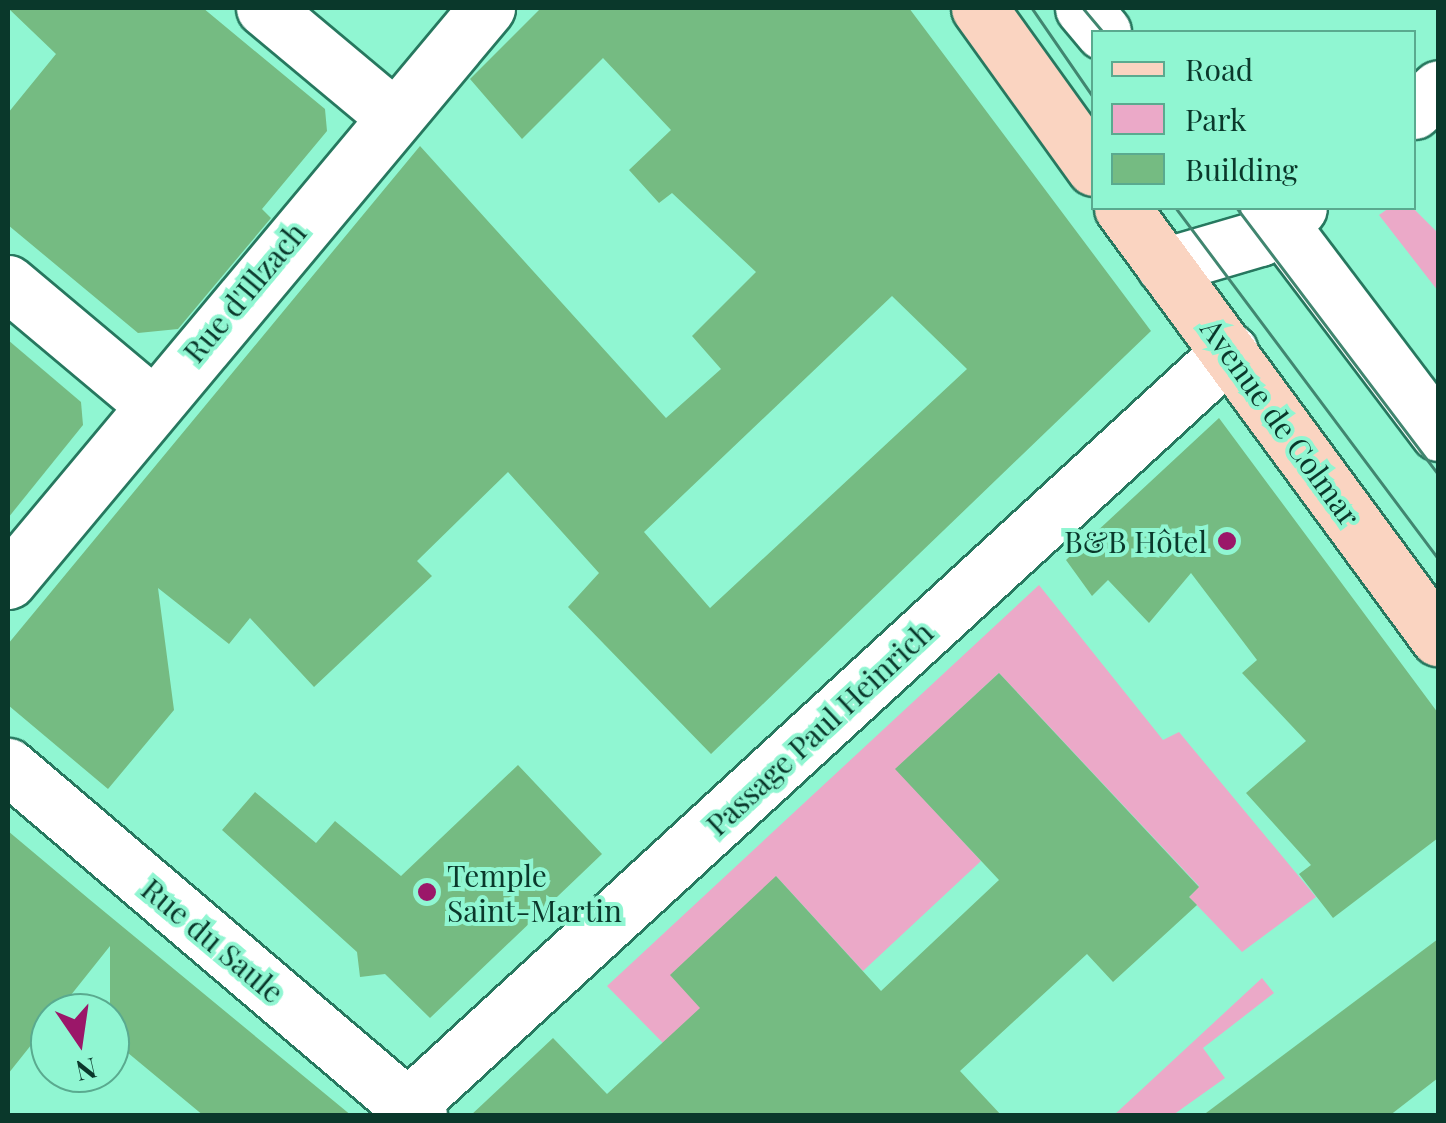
<!DOCTYPE html>
<meta charset="utf-8">
<style>
body{margin:0}
#map{position:relative;width:1446px;height:1123px;overflow:hidden;background:#90f6d2;font-family:"Playfair Display",serif}
div>[style]{position:absolute}
.green>*{inset:0;background:#eba9c8}
.building>*{inset:0;background:#75bb82}
.roads{filter:drop-shadow(2px 0 #27785f) drop-shadow(-2px 0 #27785f) drop-shadow(0 2px #27785f) drop-shadow(0 -2px #27785f)}
.minor>*{height:55px;margin:-27.5px;padding:0 27.5px;transform-origin:27.5px;border-radius:27.5px;background:#fff}
.major>*{height:55px;margin:-27.5px;padding:0 27.5px;transform-origin:27.5px;border-radius:27.5px;background:#fad4c1}
.tram>*{height:2.5px;margin:-1.25px;padding:0 1.25px;transform-origin:1.25px;border-radius:1.25px;background:#418670}
.dots>*{width:28px;height:28px;translate:-50% -50%;box-sizing:border-box;border:5px solid #90f6d2;border-radius:50%}
span{translate:-50% -50%;white-space:nowrap;text-align:center;line-height:1.15;-webkit-text-stroke:8px #90f6d2;paint-order:stroke}
.street-label{font-size:30px;color:#0a382b}
.poi-label{font-size:30px;color:#0a382b}
.right{translate:-100% -50%;text-align:right}
.left{translate:0 -50%;text-align:left}
.frame{position:absolute;inset:0;border:10px solid #0a382b;pointer-events:none}
.legend{position:absolute;left:1091px;top:30px;width:325px;height:180px;box-sizing:border-box;background:#90f6d2;border:2px solid #5aaa8f;margin:0;padding:12px 18px;list-style:none;font-size:30px;color:#0a382b}
.legend li{display:flex;align-items:center;gap:20px;height:50px}
.legend b{width:50px;border:2px solid #5aaa8f}
.north{position:absolute;left:30px;top:993px;width:100px;height:100px;box-sizing:border-box;background:#90f6d2;border:2px solid #5aaa8f;border-radius:50%;rotate:167deg;font-size:28px;font-weight:700;line-height:40px;text-align:center;color:#0a382b}
.north::after{content:'';display:block;margin:auto;width:35px;height:45px;background:#9b1769;clip-path:polygon(50% 0,100% 100%,50% 72%,0 100%)}
</style>
<div id="map">
<div class="green">
<div style="clip-path:polygon(1389px 208px,1413px 208px,1438px 233px,1438px 291px,1379px 215px)"></div>
<div style="clip-path:polygon(1039px 585px,1163px 740px,1179px 732px,1316px 897px,1242px 952px,1189px 897px,1199px 886px,999px 673px,896px 769px,981px 861px,863px 971px,776px 876px,801px 1115px,663px 1043px,607px 986px)"></div>
<div style="clip-path:polygon(1262px 978px,1274px 993px,1203px 1048px,1225px 1078px,1173px 1115px,1114px 1115px)"></div>
</div>
<div class="building">
<div style="clip-path:polygon(8px 8px,203px 8px,325px 109px,327px 131px,262px 209px,271px 218px,178px 329px,138px 333px,8px 225px,8px 113px,56px 54px)"></div>
<div style="clip-path:polygon(evenodd,541px 8px,909px 8px,1151px 331px,711px 754px,568px 607px,599px 573px,508px 472px,417px 561px,432px 576px,314px 687px,250px 618px,229px 644px,158px 588px,174px 710px,108px 789px,8px 705px,8px 644px,420px 146px,666px 418px,721px 369px,692px 336px,756px 272px,672px 193px,659px 203px,629px 170px,671px 130px,603px 58px,522px 139px,470px 79px,541px 8px,892px 296px,967px 369px,710px 608px,644px 532px,892px 296px)"></div>
<div style="clip-path:polygon(8px 340px,81px 402px,83px 425px,8px 518px)"></div>
<div style="clip-path:polygon(1219px 418px,1438px 713px,1438px 838px,1333px 918px,1299px 874px,1311px 865px,1246px 793px,1306px 741px,1242px 673px,1257px 660px,1191px 573px,1149px 623px,1108px 580px,1092px 596px,1066px 560px)"></div>
<div style="clip-path:polygon(999px 673px,1199px 887px,1189px 897px,1197px 905px,1113px 982px,1087px 954px,960px 1071px,1002px 1116px,470px 1116px,553px 1038px,607px 1094px,700px 1008px,670px 975px,776px 876px,881px 991px,999px 880px,895px 769px)"></div>
<div style="clip-path:polygon(518px 765px,602px 854px,430px 1018px,385px 974px,360px 977px,357px 952px,222px 830px,255px 792px,316px 843px,335px 821px,401px 876px)"></div>
<div style="clip-path:polygon(8px 831px,89px 899px,352px 1116px,204px 1116px,110px 1038px,110px 946px,8px 1074px)"></div>
<div style="clip-path:polygon(1438px 939px,1438px 1078px,1389px 1116px,1202px 1116px)"></div>
</div>
<div class="roads">
<div class="minor">
<div style="left:264px;top:8px;width:167px;rotate:39.9deg"></div>
<div style="left:1083px;top:8px;width:31px;rotate:50deg"></div>
<div style="left:1414px;top:111px;width:33px;rotate:-43deg"></div>
<div style="left:1268px;top:208px;width:282px;rotate:52.9deg"></div>
<div style="left:1164px;top:266px;width:100px;rotate:-16.3deg"></div>
<div style="left:1260px;top:238px;width:49px;rotate:-37.6deg"></div>
<div style="left:8px;top:283px;width:187px;rotate:40deg"></div>
<div style="left:8px;top:581px;width:747px;rotate:-50.11deg"></div>
<div style="left:8px;top:766px;width:540px;rotate:40.42deg"></div>
<div style="left:408px;top:1106px;width:1116px;rotate:-42.57deg"></div>
</div>
<div class="major">
<div style="left:979px;top:8px;width:197px;rotate:54.3deg"></div>
<div style="left:1122px;top:208px;width:534px;rotate:53.69deg"></div>
</div>
</div>
<div class="tram">
<div style="left:1032px;top:8px;width:109px;rotate:55.4deg"></div>
<div style="left:1083px;top:8px;width:31px;rotate:50deg"></div>
<div style="left:1176px;top:208px;width:437px;rotate:53.2deg"></div>
<div style="left:1237px;top:208px;width:333px;rotate:52.9deg"></div>
</div>
<div class="dots">
<div style="left:1227px;top:541px;background:#9b1769"></div>
<div style="left:427px;top:892px;background:#9b1769"></div>
</div>
<div class="street-label">
<span style="left:244px;top:292px;rotate:-50deg">Rue d'Illzach</span>
<span style="left:1281px;top:422px;rotate:54deg">Avenue de Colmar</span>
<span style="left:819px;top:728px;rotate:-43deg">Passage Paul Heinrich</span>
<span style="left:213px;top:940px;rotate:40deg">Rue du Saule</span>
</div>
<div class="poi-label">
<span class="right" style="left:1207px;top:541px">B&amp;B Hôtel</span>
<span class="left" style="left:447px;top:892px">Temple<br>Saint-Martin</span>
</div>
<div class="frame"></div>
<ul class="legend">
<li><b style="height:12px;background:#fad4c1"></b>Road</li>
<li><b style="height:28px;background:#eba9c8"></b>Park</li>
<li><b style="height:28px;background:#75bb82"></b>Building</li>
</ul>
<div class="north">N</div>
</div>
